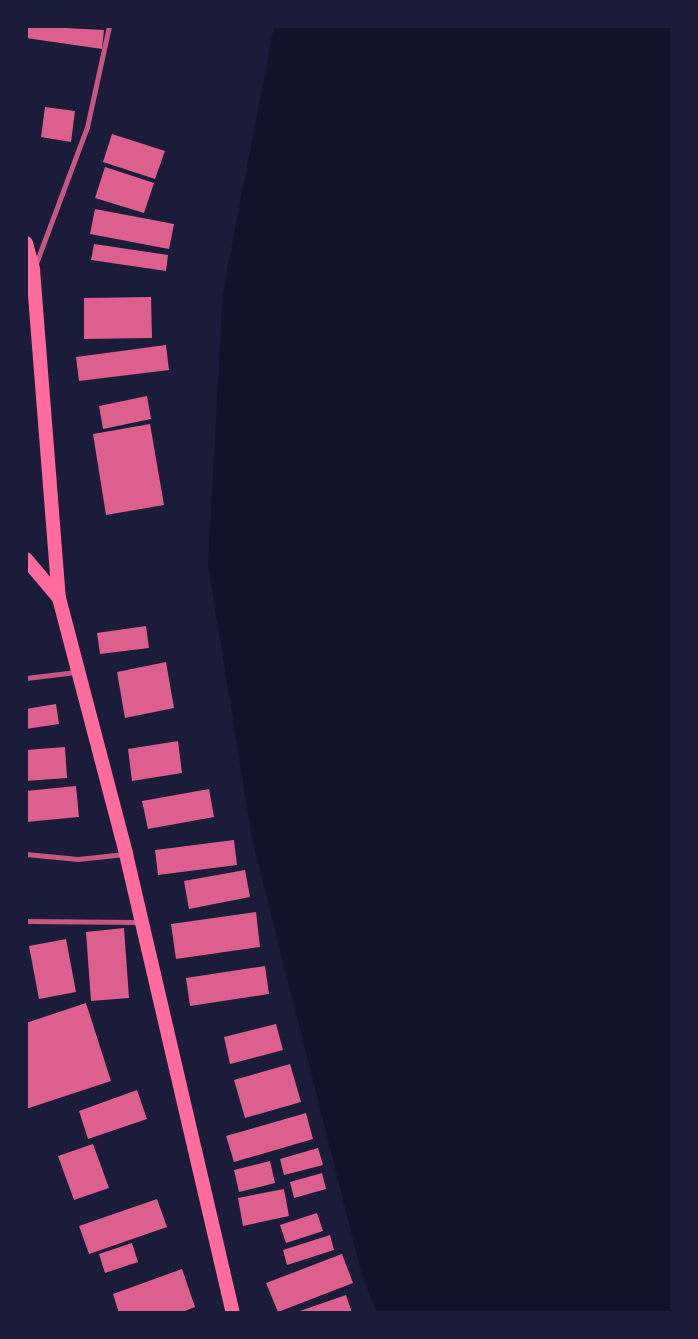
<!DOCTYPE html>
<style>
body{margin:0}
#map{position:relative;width:698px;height:1339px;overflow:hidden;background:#1b1b3a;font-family:"Source Sans 3",sans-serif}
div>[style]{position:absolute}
.water>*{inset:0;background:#12122b}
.building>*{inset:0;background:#dd5f8e}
.minor>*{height:5px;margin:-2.5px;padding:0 2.5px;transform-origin:2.5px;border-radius:2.5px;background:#c65784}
.trunk>*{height:14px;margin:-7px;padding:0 7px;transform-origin:7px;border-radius:7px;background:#ff6b9d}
span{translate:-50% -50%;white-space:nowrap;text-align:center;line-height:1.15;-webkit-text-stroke:4px #1b1b3a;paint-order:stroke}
.frame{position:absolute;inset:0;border:28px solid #1b1b3a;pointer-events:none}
</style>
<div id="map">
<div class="water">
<div style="clip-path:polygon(274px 26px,672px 26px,672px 1313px,377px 1313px,362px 1275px,252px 838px,208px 565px,223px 292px)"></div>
</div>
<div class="building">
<div style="clip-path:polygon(26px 26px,104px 30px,102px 49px,26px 38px)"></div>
<div style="clip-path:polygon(45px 107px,75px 111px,71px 142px,41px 137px)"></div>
<div style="clip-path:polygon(112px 134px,165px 151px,155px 179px,103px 162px)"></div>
<div style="clip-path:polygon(105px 167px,154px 183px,144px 213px,95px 198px)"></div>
<div style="clip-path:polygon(95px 209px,174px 224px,169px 249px,90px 234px)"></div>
<div style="clip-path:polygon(94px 244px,168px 255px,166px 271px,91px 260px)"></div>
<div style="clip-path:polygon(151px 297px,152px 338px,84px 339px,84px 298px)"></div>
<div style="clip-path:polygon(166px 345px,169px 370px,79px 381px,76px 357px)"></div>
<div style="clip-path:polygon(147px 396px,151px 419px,103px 429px,99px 406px)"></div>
<div style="clip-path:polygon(150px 424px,164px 505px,106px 515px,93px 434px)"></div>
<div style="clip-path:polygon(146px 626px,149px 648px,100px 654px,97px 633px)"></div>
<div style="clip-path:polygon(166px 662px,174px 708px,125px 718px,117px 672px)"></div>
<div style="clip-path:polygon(56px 704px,59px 724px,26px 729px,26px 709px)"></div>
<div style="clip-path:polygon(178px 741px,182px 773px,132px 781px,128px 749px)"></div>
<div style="clip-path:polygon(65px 747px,67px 778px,26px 781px,26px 750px)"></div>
<div style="clip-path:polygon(76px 786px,79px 817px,26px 822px,26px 791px)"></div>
<div style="clip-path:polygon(209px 789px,214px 817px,148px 829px,142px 801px)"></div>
<div style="clip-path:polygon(234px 840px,237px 865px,158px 875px,155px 850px)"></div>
<div style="clip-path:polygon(245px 870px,250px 897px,189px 909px,184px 881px)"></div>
<div style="clip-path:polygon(256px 912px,260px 947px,176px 959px,171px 924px)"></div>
<div style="clip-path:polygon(124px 928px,129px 998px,91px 1001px,86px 932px)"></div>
<div style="clip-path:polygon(66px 939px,76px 992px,39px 999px,29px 946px)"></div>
<div style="clip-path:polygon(265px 966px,269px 994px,190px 1006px,186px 978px)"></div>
<div style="clip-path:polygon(86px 1003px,111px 1081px,26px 1109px,26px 1023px)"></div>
<div style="clip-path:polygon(276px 1024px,283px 1050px,230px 1064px,224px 1037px)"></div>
<div style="clip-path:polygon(290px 1064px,301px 1102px,245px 1118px,234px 1080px)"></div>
<div style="clip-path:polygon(137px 1090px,147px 1119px,88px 1139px,79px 1111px)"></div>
<div style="clip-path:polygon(306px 1113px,313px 1139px,234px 1162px,226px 1136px)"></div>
<div style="clip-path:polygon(93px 1144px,109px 1188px,74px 1200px,58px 1156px)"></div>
<div style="clip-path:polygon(318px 1148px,323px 1165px,284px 1175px,280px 1159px)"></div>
<div style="clip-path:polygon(270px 1161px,275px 1183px,239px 1192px,234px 1170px)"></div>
<div style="clip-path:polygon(322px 1173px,326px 1189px,294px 1198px,290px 1182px)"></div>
<div style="clip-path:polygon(284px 1189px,289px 1216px,243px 1226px,238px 1198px)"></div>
<div style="clip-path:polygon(157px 1199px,167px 1227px,89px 1254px,79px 1226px)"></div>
<div style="clip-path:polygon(317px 1213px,323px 1231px,286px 1243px,280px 1225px)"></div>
<div style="clip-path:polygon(330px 1235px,334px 1250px,287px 1265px,283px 1250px)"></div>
<div style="clip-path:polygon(132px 1243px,138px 1262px,105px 1273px,99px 1254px)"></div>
<div style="clip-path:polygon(342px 1254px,353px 1283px,278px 1312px,266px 1283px)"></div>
<div style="clip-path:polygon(182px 1269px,195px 1307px,180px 1313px,119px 1313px,113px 1294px)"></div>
<div style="clip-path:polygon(346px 1295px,352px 1313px,297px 1313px,297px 1312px)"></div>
</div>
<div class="minor">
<div style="left:35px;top:266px;width:148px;rotate:-69.5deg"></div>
<div style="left:87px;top:127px;width:103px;rotate:-77.7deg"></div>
<div style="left:26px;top:678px;width:50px;rotate:-6.8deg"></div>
<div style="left:26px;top:854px;width:52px;rotate:5.5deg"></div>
<div style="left:78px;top:859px;width:47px;rotate:-6.1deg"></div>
<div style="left:26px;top:921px;width:114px;rotate:0.5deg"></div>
</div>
<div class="trunk">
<div style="left:26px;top:243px;width:28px;rotate:75deg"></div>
<div style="left:33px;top:270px;width:329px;rotate:85.5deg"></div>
<div style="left:59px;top:598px;width:265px;rotate:75.3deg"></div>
<div style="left:126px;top:854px;width:471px;rotate:76.9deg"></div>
<div style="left:26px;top:559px;width:51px;rotate:49.8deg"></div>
</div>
<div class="frame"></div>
</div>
